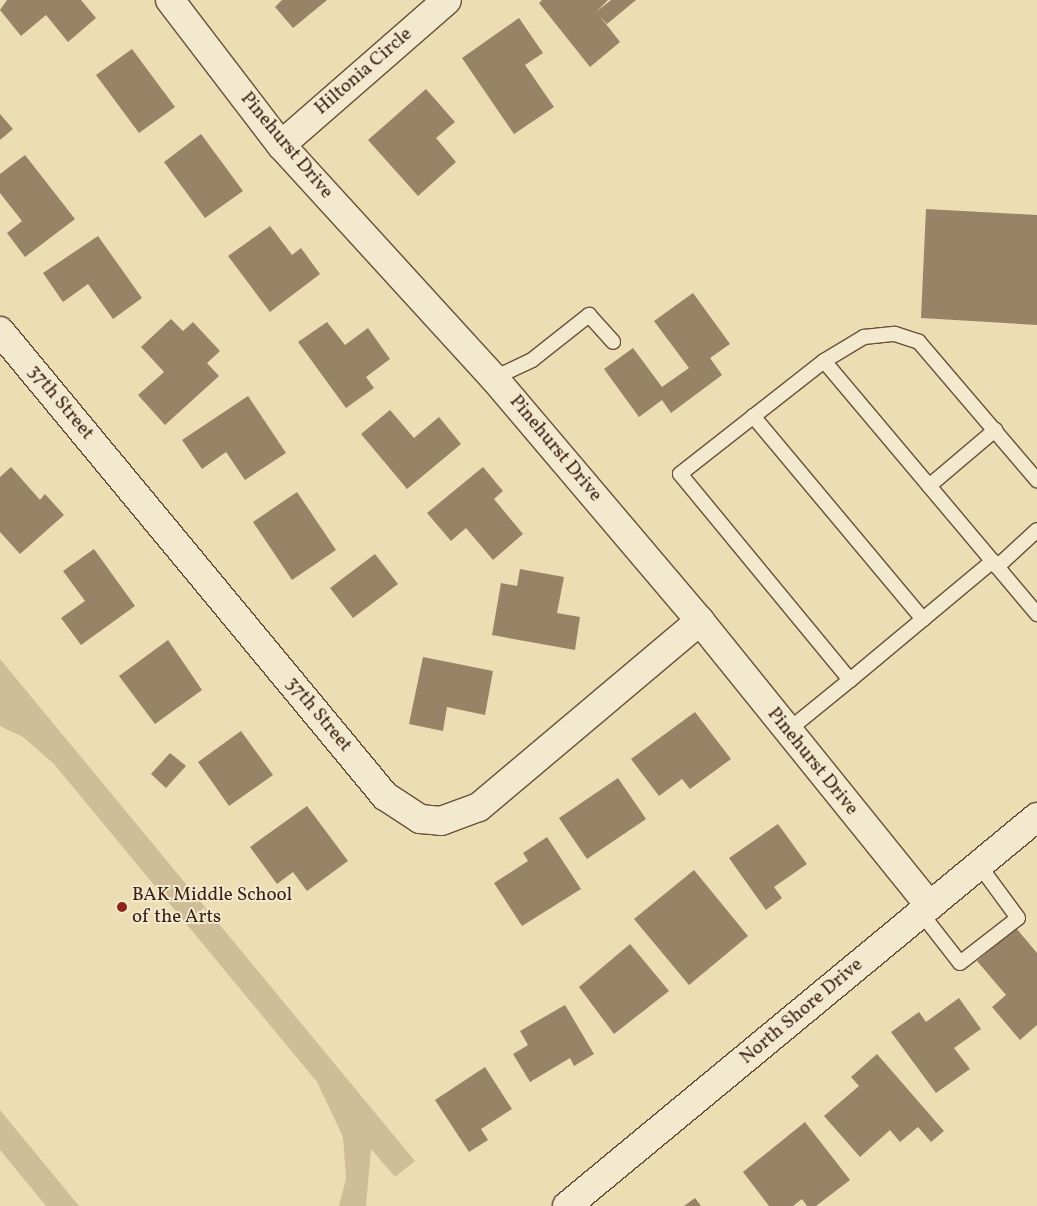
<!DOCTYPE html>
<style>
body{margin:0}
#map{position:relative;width:1037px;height:1206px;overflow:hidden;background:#edddb3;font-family:Vollkorn,serif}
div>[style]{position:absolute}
.green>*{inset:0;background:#cfbd98}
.building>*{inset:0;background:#988367}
.roads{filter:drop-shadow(1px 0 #68503c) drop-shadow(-1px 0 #68503c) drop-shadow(0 1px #68503c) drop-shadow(0 -1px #68503c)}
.lane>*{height:14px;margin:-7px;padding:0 7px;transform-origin:7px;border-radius:7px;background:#f3e9ce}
.street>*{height:28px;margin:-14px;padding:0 14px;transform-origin:14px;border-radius:14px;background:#f3e9ce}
.dots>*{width:14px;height:14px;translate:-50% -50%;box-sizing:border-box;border:2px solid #f3e9ce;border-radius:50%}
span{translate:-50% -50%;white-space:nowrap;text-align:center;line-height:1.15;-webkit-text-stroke:4px #f3e9ce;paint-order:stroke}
.street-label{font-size:19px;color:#3b2115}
.poi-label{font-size:19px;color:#3b2115}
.left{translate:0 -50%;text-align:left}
</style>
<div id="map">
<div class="green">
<div style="clip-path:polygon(0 659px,415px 1161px,395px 1177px,371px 1149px,366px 1206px,339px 1206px,346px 1178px,343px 1137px,317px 1082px,54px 764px,23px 737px,0 726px)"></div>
<div style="clip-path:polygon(0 1110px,79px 1206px,46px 1206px,0 1150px)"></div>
</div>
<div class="building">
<div style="clip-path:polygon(7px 0,81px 0,96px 18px,68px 42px,46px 15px,21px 36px,0 10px)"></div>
<div style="clip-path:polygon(282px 0,327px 0,293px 28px,275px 7px)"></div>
<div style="clip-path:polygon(542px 0,608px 0,596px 12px,611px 0,636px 0,607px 24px,599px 15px,620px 42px,590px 67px,539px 3px)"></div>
<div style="clip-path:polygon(519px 18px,543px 53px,525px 65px,554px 107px,514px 134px,462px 58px)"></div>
<div style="clip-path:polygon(132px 49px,175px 107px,139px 133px,96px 75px)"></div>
<div style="clip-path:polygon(426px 89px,455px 122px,436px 138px,456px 162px,418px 196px,368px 140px)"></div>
<div style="clip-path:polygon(0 114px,13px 129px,0 140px)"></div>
<div style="clip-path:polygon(201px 134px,243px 191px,205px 218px,164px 162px)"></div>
<div style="clip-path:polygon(25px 155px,75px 219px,25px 257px,7px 233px,22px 221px,0 193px,0 174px)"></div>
<div style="clip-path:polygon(926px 209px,1037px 215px,1037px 325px,921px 318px)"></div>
<div style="clip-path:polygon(270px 226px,292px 255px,301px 248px,320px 274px,270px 312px,228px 256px)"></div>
<div style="clip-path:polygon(98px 236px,142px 298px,113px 319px,88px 284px,63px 302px,43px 273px)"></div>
<div style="clip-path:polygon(693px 293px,730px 344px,710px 358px,722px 375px,671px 413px,662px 400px,639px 417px,604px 369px,633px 348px,662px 387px,689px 368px,654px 321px)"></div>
<div style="clip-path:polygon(171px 319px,183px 331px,193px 322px,220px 351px,207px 363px,219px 376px,165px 425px,138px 395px,164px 372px,141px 347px)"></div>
<div style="clip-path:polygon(327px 322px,345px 345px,368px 328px,390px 359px,366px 377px,374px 388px,346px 408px,298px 342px)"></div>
<div style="clip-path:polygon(248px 396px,286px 453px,245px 480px,226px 452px,202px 469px,182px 440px)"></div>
<div style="clip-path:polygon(390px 410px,414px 438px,439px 417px,461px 444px,407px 489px,361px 434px)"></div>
<div style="clip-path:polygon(11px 467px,40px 500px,45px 494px,64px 515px,20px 554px,0 532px,0 477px)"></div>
<div style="clip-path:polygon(483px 467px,503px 491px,494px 499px,523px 534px,493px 560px,466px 528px,451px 541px,427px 513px)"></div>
<div style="clip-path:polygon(297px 492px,336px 550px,292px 580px,253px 522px)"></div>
<div style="clip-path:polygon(94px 549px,135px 606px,81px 645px,61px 618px,85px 601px,63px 571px)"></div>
<div style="clip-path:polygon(375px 554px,398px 584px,353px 618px,330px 588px)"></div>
<div style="clip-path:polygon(520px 569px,564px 577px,557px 613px,580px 617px,575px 650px,492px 635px,501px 583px,517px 586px)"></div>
<div style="clip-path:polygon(168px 640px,202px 690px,155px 724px,119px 676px)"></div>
<div style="clip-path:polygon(423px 657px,493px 671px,485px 715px,447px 707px,443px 731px,409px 724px)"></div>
<div style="clip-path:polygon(695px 712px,731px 759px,690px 789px,682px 779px,659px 796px,631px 759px)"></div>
<div style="clip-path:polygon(241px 731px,273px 775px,229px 806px,198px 762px)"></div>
<div style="clip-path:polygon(170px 753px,186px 766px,166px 788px,151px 774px)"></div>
<div style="clip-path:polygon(618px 778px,646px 819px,587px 859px,559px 818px)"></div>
<div style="clip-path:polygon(307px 806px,348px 861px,307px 891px,293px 872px,277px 884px,250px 847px)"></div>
<div style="clip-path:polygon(778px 824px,807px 864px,774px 887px,782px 898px,766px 910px,729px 858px)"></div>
<div style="clip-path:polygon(547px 837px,581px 889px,522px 926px,494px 883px,528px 861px,523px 853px)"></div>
<div style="clip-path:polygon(694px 870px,748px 936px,689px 985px,634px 919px)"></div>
<div style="clip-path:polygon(1016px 928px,1037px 953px,1037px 1025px,1020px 1040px,992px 1007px,1006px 995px,977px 961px)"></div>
<div style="clip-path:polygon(630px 944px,669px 991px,614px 1034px,579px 987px)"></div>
<div style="clip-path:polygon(959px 998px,981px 1029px,954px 1048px,970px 1069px,936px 1093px,891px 1032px,919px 1012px,926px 1022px)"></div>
<div style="clip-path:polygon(565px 1005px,594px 1054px,574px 1066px,570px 1058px,530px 1082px,513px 1054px,528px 1045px,520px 1031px)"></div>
<div style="clip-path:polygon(877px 1054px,944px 1131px,931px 1142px,918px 1127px,900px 1142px,890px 1130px,860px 1157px,824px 1116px,859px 1086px,851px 1077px)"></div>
<div style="clip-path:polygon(485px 1067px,512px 1109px,481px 1129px,488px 1140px,469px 1152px,435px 1100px)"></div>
<div style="clip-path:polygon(805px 1122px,850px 1180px,816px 1206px,807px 1206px,802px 1199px,793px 1206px,769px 1206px,743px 1172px)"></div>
<div style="clip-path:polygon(695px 1198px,701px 1206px,684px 1206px)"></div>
</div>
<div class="roads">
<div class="lane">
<div style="left:824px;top:361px;width:47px;rotate:-31deg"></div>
<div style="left:864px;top:337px;width:31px;rotate:-6deg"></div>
<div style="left:895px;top:334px;width:25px;rotate:18deg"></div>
<div style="left:919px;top:342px;width:182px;rotate:49.5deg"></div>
<div style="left:494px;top:378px;width:42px;rotate:-25.3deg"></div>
<div style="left:532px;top:360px;width:73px;rotate:-38.3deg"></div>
<div style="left:589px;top:315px;width:36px;rotate:48deg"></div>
<div style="left:753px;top:416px;width:265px;rotate:50.1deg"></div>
<div style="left:929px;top:486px;width:87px;rotate:-40.3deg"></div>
<div style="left:997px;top:567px;width:54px;rotate:-42.8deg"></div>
<div style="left:850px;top:680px;width:186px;rotate:-39.8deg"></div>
<div style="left:786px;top:732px;width:82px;rotate:-39.1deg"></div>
<div style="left:850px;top:680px;width:267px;rotate:-129.5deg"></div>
<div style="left:680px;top:474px;width:183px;rotate:-38.1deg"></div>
<div style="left:824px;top:361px;width:331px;rotate:49.9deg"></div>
<div style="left:921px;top:913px;width:63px;rotate:52deg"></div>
<div style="left:960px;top:963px;width:73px;rotate:-37.8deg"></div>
<div style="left:1018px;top:918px;width:66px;rotate:-126.3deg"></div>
</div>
<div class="street">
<div style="left:170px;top:0;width:183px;rotate:52.6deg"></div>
<div style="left:281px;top:145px;width:316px;rotate:47.6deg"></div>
<div style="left:494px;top:378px;width:319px;rotate:49.7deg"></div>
<div style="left:700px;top:621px;width:366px;rotate:51.1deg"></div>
<div style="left:281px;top:145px;width:220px;rotate:-41.1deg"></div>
<div style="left:0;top:331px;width:604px;rotate:50.38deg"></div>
<div style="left:385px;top:796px;width:42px;rotate:33.3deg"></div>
<div style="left:420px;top:819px;width:21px;rotate:5deg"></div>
<div style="left:441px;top:821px;width:40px;rotate:-20.2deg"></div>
<div style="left:479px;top:807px;width:289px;rotate:-40.1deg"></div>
<div style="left:567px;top:1206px;width:610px;rotate:-39.61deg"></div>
</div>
</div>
<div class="dots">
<div style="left:122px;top:907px;background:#8f2418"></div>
</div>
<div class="street-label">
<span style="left:364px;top:72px;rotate:-41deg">Hiltonia Circle</span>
<span style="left:286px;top:146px;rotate:50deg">Pinehurst Drive</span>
<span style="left:60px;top:403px;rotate:50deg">37th Street</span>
<span style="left:555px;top:449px;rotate:50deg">Pinehurst Drive</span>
<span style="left:318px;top:715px;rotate:50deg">37th Street</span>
<span style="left:812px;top:762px;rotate:51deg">Pinehurst Drive</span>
<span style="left:802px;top:1012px;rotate:-40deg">North Shore Drive</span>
</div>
<div class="poi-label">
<span class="left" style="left:132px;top:907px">BAK Middle School<br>of the Arts</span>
</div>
</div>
